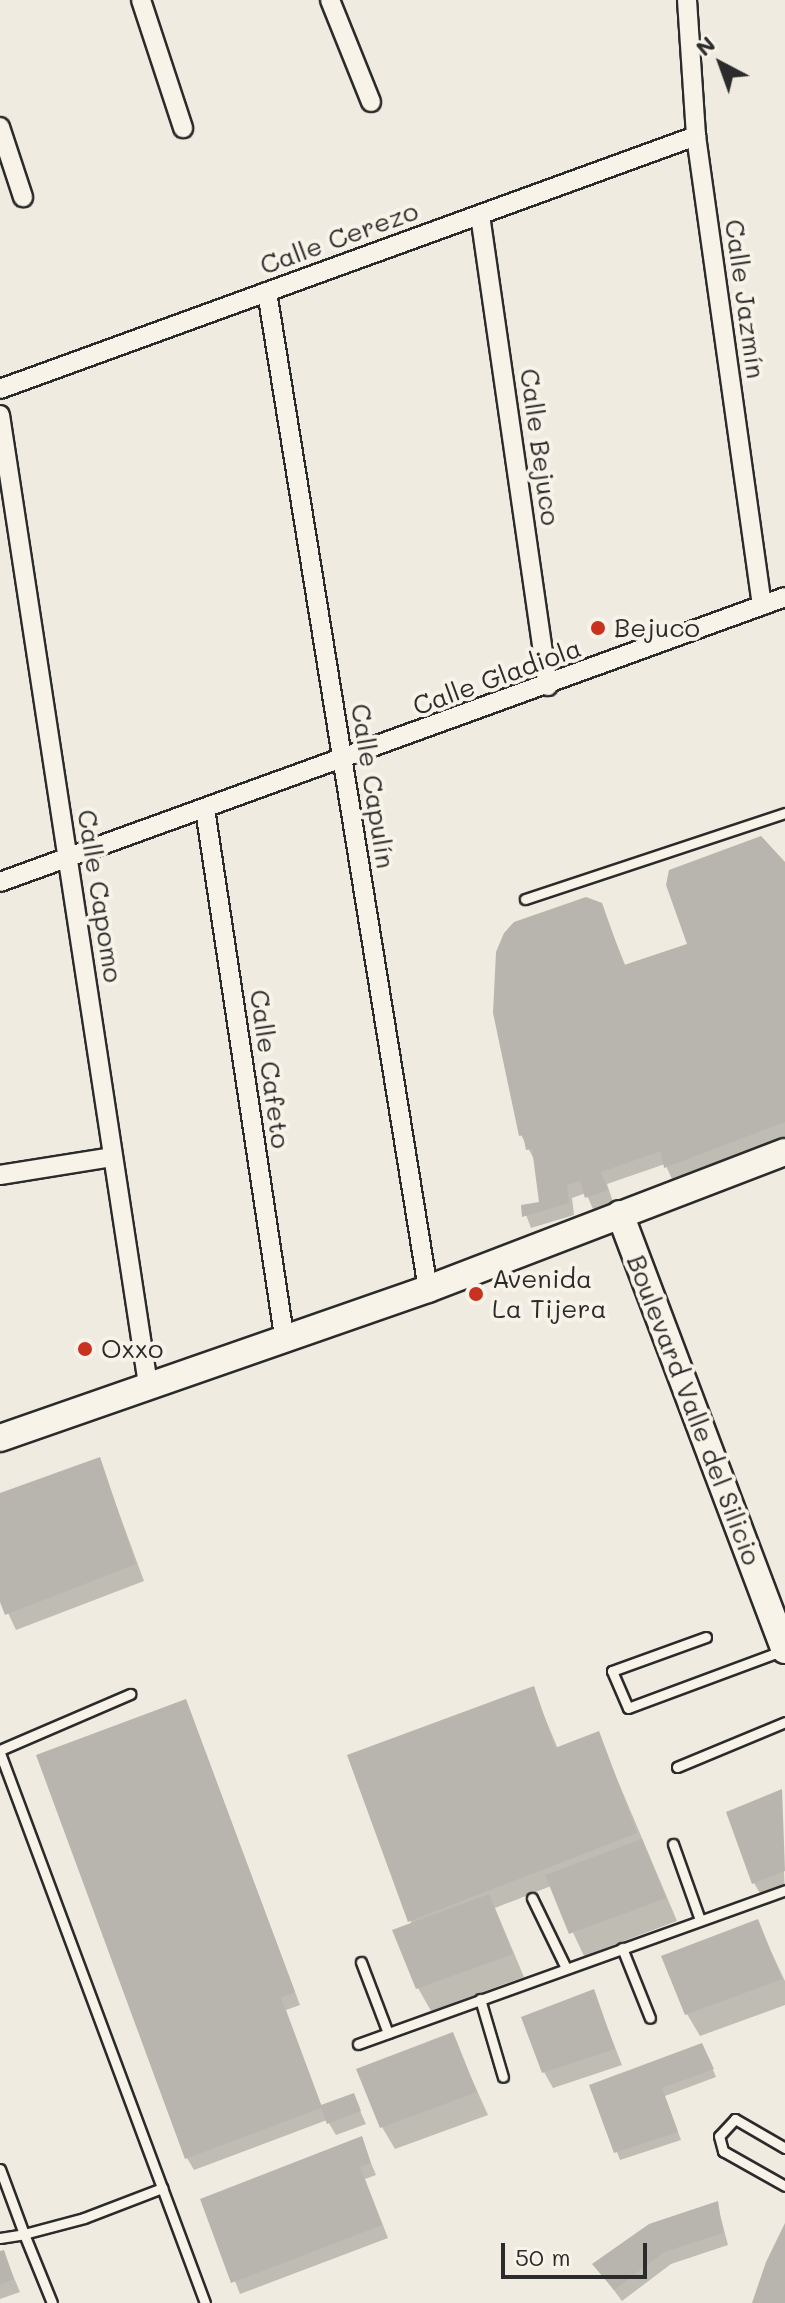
<!DOCTYPE html>
<meta charset="utf-8">
<style>
body{margin:0}
#map{position:relative;width:785px;height:2303px;overflow:hidden;background:#efebe0;font-family:Mali,sans-serif}
div>[style]{position:absolute}
.shadow>*{inset:0;background:#0003}
.building>*{inset:0;background:#b8b5ae}
.roads{filter:drop-shadow(2px 0 #2b2b2b) drop-shadow(-2px 0 #2b2b2b) drop-shadow(0 2px #2b2b2b) drop-shadow(0 -2px #2b2b2b)}
.lane>*{height:9px;margin:-4.5px;padding:0 4.5px;transform-origin:4.5px;border-radius:4.5px;background:#f7f3e8}
.street>*{height:18px;margin:-9px;padding:0 9px;transform-origin:9px;border-radius:9px;background:#f7f3e8}
.secondary>*{height:26px;margin:-13px;padding:0 13px;transform-origin:13px;border-radius:13px;background:#f7f3e8}
.dots>*{width:22px;height:22px;translate:-50% -50%;box-sizing:border-box;border:4px solid #f7f3e8;border-radius:50%}
span{translate:-50% -50%;white-space:nowrap;text-align:center;line-height:1.15;-webkit-text-stroke:8px #f7f3e8;paint-order:stroke}
.street-label{font-size:26px;color:#2b2b2b}
.poi-label{font-size:26px;color:#2b2b2b}
.left{translate:0 -50%;text-align:left}
.north{position:absolute;left:681px;top:24px;width:80px;height:80px;-webkit-text-stroke:6px #f7f3e8;paint-order:stroke;rotate:319deg;font-size:22px;font-weight:700;line-height:32px;text-align:center;color:#2b2b2b}
.north::after{content:'';display:block;margin:auto;width:28px;height:36px;background:#2b2b2b;clip-path:polygon(50% 0,100% 100%,50% 72%,0 100%)}
.scale{position:absolute;left:501px;top:2243px;width:146px;height:36px;box-sizing:border-box;border:4px solid #2b2b2b;border-top:0;padding-left:10px;font-size:24px;line-height:28px;white-space:nowrap;color:#2b2b2b;-webkit-text-stroke:6px #f7f3e8;paint-order:stroke}
</style>
<div id="map">
<div class="shadow">
<div style="clip-path:polygon(785px 865px,785px 1137px,672px 1179px,665px 1164px,607px 1184px,613px 1202px,593px 1209px,586px 1193px,572px 1198px,574px 1215px,531px 1228px,523px 1207px,541px 1204px,535px 1161px,521px 1135px,601px 905px,626px 967px,689px 945px)"></div>
<div style="clip-path:polygon(99px 1459px,144px 1581px,16px 1630px,0 1596px,0 1495px)"></div>
<div style="clip-path:polygon(533px 1689px,558px 1749px,598px 1734px,677px 1921px,584px 1956px,551px 1886px,495px 1908px,524px 1977px,431px 2011px,418px 1988px,412px 1925px,350px 1756px)"></div>
<div style="clip-path:polygon(186px 1702px,300px 2005px,286px 2010px,322px 2107px,353px 2095px,366px 2124px,336px 2135px,327px 2120px,194px 2170px,187px 2158px)"></div>
<div style="clip-path:polygon(781px 1792px,785px 1898px,767px 1905px,754px 1883px)"></div>
<div style="clip-path:polygon(757px 1922px,785px 1981px,785px 2005px,700px 2036px,687px 2014px)"></div>
<div style="clip-path:polygon(593px 1991px,622px 2065px,553px 2088px,544px 2072px)"></div>
<div style="clip-path:polygon(452px 2035px,488px 2115px,395px 2149px,382px 2127px)"></div>
<div style="clip-path:polygon(706px 2053px,716px 2077px,665px 2096px,681px 2140px,620px 2160px,592px 2087px)"></div>
<div style="clip-path:polygon(361px 2139px,376px 2175px,365px 2179px,388px 2238px,240px 2294px,203px 2200px)"></div>
<div style="clip-path:polygon(717px 2203px,728px 2245px,671px 2264px,622px 2301px,595px 2265px)"></div>
<div style="clip-path:polygon(3px 2252px,20px 2292px,0 2299px,0 2253px)"></div>
</div>
<div class="building">
<div style="clip-path:polygon(761px 836px,785px 862px,785px 1122px,664px 1168px,661px 1151px,601px 1172px,608px 1190px,585px 1198px,580px 1181px,567px 1185px,569px 1203px,522px 1217px,521px 1205px,539px 1202px,532px 1149px,526px 1150px,523px 1135px,519px 1136px,493px 1013px,496px 952px,504px 933px,514px 922px,586px 897px,602px 903px,624px 965px,687px 944px,666px 885px,669px 870px)"></div>
<div style="clip-path:polygon(100px 1457px,136px 1564px,5px 1615px,0 1602px,0 1493px)"></div>
<div style="clip-path:polygon(534px 1686px,555px 1748px,599px 1731px,637px 1833px,408px 1922px,347px 1755px)"></div>
<div style="clip-path:polygon(186px 1699px,295px 1992px,281px 1998px,321px 2105px,354px 2093px,361px 2111px,327px 2124px,321px 2108px,185px 2159px,36px 1755px)"></div>
<div style="clip-path:polygon(782px 1789px,785px 1871px,752px 1884px,726px 1812px)"></div>
<div style="clip-path:polygon(642px 1839px,666px 1898px,569px 1934px,545px 1875px)"></div>
<div style="clip-path:polygon(489px 1894px,513px 1954px,416px 1989px,392px 1930px)"></div>
<div style="clip-path:polygon(758px 1919px,782px 1979px,685px 2015px,661px 1956px)"></div>
<div style="clip-path:polygon(594px 1989px,615px 2049px,542px 2073px,521px 2017px)"></div>
<div style="clip-path:polygon(453px 2032px,477px 2092px,380px 2128px,356px 2069px)"></div>
<div style="clip-path:polygon(702px 2043px,714px 2069px,662px 2088px,678px 2132px,614px 2153px,589px 2085px)"></div>
<div style="clip-path:polygon(362px 2136px,371px 2163px,360px 2167px,382px 2225px,231px 2283px,200px 2199px)"></div>
<div style="clip-path:polygon(718px 2201px,723px 2233px,664px 2252px,614px 2290px,592px 2264px,649px 2224px)"></div>
<div style="clip-path:polygon(785px 2223px,785px 2303px,752px 2303px,766px 2262px)"></div>
<div style="clip-path:polygon(4px 2250px,14px 2279px,0 2285px,0 2251px)"></div>
</div>
<div class="roads">
<div class="lane">
<div style="left:525px;top:899px;width:274px;rotate:-18.3deg"></div>
<div style="left:706px;top:1637px;width:100px;rotate:160.1deg"></div>
<div style="left:612px;top:1671px;width:40px;rotate:66.6deg"></div>
<div style="left:628px;top:1708px;width:163px;rotate:-20.4deg"></div>
<div style="left:0;top:1750px;width:142px;rotate:-23.3deg"></div>
<div style="left:0;top:1753px;width:587px;rotate:69.56deg"></div>
<div style="left:677px;top:1767px;width:117px;rotate:-22.6deg"></div>
<div style="left:673px;top:1844px;width:81px;rotate:70.4deg"></div>
<div style="left:532px;top:1898px;width:78px;rotate:64.1deg"></div>
<div style="left:622px;top:1948px;width:75px;rotate:68.2deg"></div>
<div style="left:361px;top:1962px;width:76px;rotate:69.2deg"></div>
<div style="left:480px;top:1999px;width:81px;rotate:73.6deg"></div>
<div style="left:358px;top:2044px;width:454px;rotate:-19.8deg"></div>
<div style="left:785px;top:2148px;width:58px;rotate:-149.9deg"></div>
<div style="left:735px;top:2119px;width:23px;rotate:133deg"></div>
<div style="left:719px;top:2136px;width:16px;rotate:75deg"></div>
<div style="left:723px;top:2151px;width:71px;rotate:29.4deg"></div>
<div style="left:0;top:2169px;width:69px;rotate:69.7deg"></div>
<div style="left:24px;top:2234px;width:62px;rotate:-14.9deg"></div>
<div style="left:84px;top:2218px;width:84px;rotate:-21deg"></div>
<div style="left:0;top:2238px;width:24px;rotate:-9deg"></div>
<div style="left:24px;top:2234px;width:74px;rotate:67.9deg"></div>
</div>
<div class="street">
<div style="left:141px;top:0;width:135px;rotate:71.8deg"></div>
<div style="left:330px;top:0;width:110px;rotate:68.1deg"></div>
<div style="left:687px;top:0;width:136px;rotate:86.2deg"></div>
<div style="left:696px;top:136px;width:474px;rotate:82deg"></div>
<div style="left:0;top:127px;width:74px;rotate:71.8deg"></div>
<div style="left:480px;top:215px;width:476px;rotate:81.8deg"></div>
<div style="left:267px;top:292px;width:1010px;rotate:80.83deg"></div>
<div style="left:0;top:389px;width:741px;rotate:-19.98deg"></div>
<div style="left:0;top:415px;width:981px;rotate:81.32deg"></div>
<div style="left:205px;top:809px;width:533px;rotate:81.47deg"></div>
<div style="left:0;top:882px;width:835px;rotate:-19.95deg"></div>
<div style="left:0;top:1175px;width:113px;rotate:-9.1deg"></div>
</div>
<div class="secondary">
<div style="left:620px;top:1214px;width:466px;rotate:69.3deg"></div>
<div style="left:0;top:1438px;width:453px;rotate:-19.2deg"></div>
<div style="left:428px;top:1289px;width:382px;rotate:-21deg"></div>
</div>
</div>
<div class="dots">
<div style="left:598px;top:628px;background:#c8321e"></div>
<div style="left:476px;top:1294px;background:#c8321e"></div>
<div style="left:85px;top:1349px;background:#c8321e"></div>
</div>
<div class="street-label">
<span style="left:339px;top:238px;rotate:-20deg">Calle Cerezo</span>
<span style="left:745px;top:299px;rotate:82deg">Calle Jazmín</span>
<span style="left:540px;top:447px;rotate:82deg">Calle Bejuco</span>
<span style="left:497px;top:677px;rotate:-20deg">Calle Gladiola</span>
<span style="left:373px;top:786px;rotate:81deg">Calle Capulín</span>
<span style="left:100px;top:896px;rotate:81deg">Calle Capomo</span>
<span style="left:270px;top:1069px;rotate:82deg">Calle Cafeto</span>
<span style="left:694px;top:1410px;rotate:69deg">Boulevard Valle del Silicio</span>
</div>
<div class="poi-label">
<span class="left" style="left:614px;top:628px">Bejuco</span>
<span class="left" style="left:492px;top:1294px">Avenida<br>La Tijera</span>
<span class="left" style="left:101px;top:1349px">Oxxo</span>
</div>
<div class="north">N</div>
<div class="scale">50 m</div>
</div>
